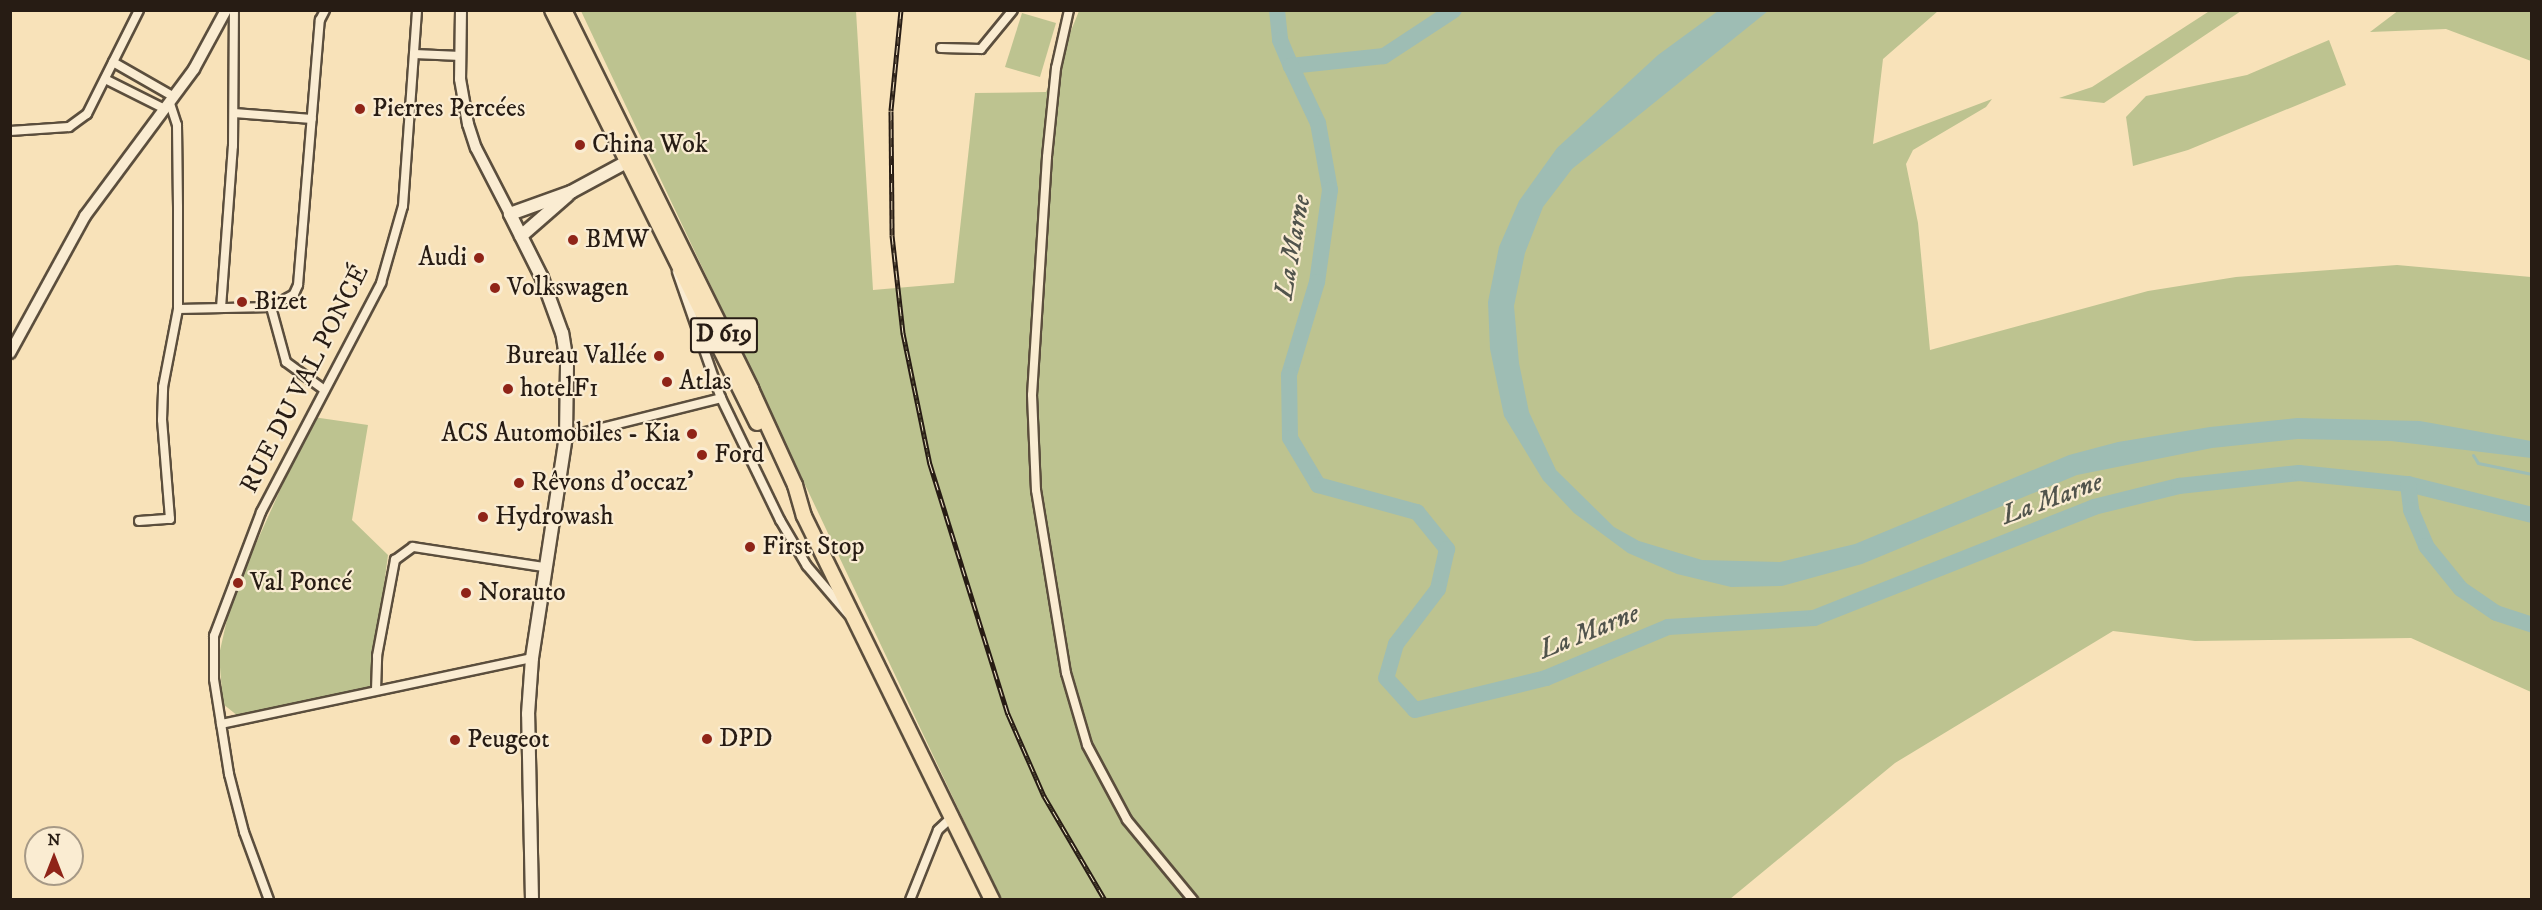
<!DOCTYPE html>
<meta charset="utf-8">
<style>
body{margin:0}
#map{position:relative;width:2542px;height:910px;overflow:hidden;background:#f8e2b9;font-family:"IM FELL DW Pica",serif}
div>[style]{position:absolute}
.green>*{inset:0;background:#bdc390}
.water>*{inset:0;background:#9ebdb4}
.stream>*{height:3px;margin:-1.5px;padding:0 1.5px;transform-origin:1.5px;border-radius:1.5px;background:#9ebdb4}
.river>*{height:16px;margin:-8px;padding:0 8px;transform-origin:8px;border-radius:8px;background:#9ebdb4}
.roads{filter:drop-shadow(2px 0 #5b4e3d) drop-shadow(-2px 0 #5b4e3d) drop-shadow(0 2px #5b4e3d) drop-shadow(0 -2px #5b4e3d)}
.minor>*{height:8px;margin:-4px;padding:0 4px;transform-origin:4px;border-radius:4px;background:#faecd2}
.tertiary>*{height:10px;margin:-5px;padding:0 5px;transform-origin:5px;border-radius:5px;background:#faecd2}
.secondary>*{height:12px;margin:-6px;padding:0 6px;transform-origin:6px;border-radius:6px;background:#faecd2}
.primary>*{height:14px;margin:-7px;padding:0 7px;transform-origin:7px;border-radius:7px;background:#f8e2b9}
.rail>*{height:5px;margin-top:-2.5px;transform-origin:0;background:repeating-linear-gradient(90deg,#faecd2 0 9px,#271c14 0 18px);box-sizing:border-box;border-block:2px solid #271c14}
.dots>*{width:16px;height:16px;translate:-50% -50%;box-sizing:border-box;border:3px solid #faecd2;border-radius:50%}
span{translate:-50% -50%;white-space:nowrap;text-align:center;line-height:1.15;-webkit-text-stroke:4.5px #faecd2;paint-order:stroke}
.shield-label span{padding:2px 4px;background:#faecd2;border:2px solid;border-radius:4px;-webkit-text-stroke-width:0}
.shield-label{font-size:24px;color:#271c14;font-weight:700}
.poi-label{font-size:26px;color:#271c14}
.left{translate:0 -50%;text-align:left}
.right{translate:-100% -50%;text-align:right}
.street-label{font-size:26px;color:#271c14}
.water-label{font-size:27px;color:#51544c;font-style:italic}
.frame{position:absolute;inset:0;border:12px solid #271c14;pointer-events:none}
.north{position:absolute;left:24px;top:826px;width:60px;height:60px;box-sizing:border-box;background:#faecd2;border:2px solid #a69986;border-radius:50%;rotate:0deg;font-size:16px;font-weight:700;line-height:24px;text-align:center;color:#271c14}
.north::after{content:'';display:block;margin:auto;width:21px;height:27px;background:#8f2418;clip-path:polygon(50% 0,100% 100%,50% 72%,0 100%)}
</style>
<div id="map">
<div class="green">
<div style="clip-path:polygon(2211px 10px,2241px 11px,2104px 103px,2059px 98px,2092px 87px)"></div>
<div style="clip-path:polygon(2399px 10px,2531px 11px,2531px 61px,2446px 29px,2370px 32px)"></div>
<div style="clip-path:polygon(581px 11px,856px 11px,873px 290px,954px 283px,975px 93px,1046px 92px,1079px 11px,1938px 11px,1883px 59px,1873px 144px,1992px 99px,1986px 107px,1913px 150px,1906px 164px,1918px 223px,1930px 350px,2148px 291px,2236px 277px,2397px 265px,2531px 277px,2531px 692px,2411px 638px,2195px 641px,2113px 631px,1895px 763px,1730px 899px,1001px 899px)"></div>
<div style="clip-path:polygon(1022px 13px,1056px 23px,1040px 77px,1005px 67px)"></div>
<div style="clip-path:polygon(2329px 40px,2346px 85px,2188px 150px,2133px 166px,2126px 117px,2146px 96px,2247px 75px)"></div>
<div style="clip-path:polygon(313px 417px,368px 425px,352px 520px,388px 555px,370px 690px,238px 716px,223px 704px,219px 655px,232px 597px)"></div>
</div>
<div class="water">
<div style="clip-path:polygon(1768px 11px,1572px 169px,1543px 207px,1525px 253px,1514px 306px,1519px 363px,1529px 412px,1556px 470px,1614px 527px,1639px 541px,1702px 560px,1780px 562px,1855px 544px,2069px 455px,2118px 442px,2210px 427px,2297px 418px,2420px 421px,2531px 441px,2531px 458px,2391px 441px,2298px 439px,2212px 448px,2077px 475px,1862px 564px,1782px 586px,1731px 587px,1677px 574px,1628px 553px,1574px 513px,1543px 480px,1504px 416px,1490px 349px,1488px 302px,1499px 247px,1519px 201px,1557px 148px,1658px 55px,1718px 11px)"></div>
</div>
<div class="stream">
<div style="left:2473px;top:455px;width:9px;rotate:58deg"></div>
<div style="left:2478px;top:463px;width:55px;rotate:11.5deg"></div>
</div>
<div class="river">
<div style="left:1277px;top:10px;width:30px;rotate:84deg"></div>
<div style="left:1280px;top:40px;width:28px;rotate:67deg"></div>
<div style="left:1454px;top:10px;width:84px;rotate:146.7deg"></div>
<div style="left:1384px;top:56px;width:94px;rotate:173.9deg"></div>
<div style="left:1291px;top:66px;width:63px;rotate:64.7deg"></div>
<div style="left:1318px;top:123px;width:68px;rotate:79.8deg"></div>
<div style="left:1330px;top:190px;width:93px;rotate:98deg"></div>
<div style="left:1317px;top:282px;width:97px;rotate:106.8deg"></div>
<div style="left:1289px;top:375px;width:63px;rotate:89.1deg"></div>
<div style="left:1290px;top:438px;width:55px;rotate:59.2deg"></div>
<div style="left:1318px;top:485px;width:103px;rotate:15.3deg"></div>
<div style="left:1417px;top:512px;width:48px;rotate:51deg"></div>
<div style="left:1447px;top:549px;width:41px;rotate:102.7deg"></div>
<div style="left:1438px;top:589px;width:69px;rotate:127.4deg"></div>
<div style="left:1396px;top:644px;width:35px;rotate:106deg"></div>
<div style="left:1386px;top:678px;width:43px;rotate:47.8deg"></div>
<div style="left:1415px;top:710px;width:135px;rotate:-13.7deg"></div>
<div style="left:1546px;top:678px;width:132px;rotate:-22.7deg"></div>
<div style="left:1668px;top:627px;width:146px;rotate:-3.5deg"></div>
<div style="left:1814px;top:618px;width:301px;rotate:-21.6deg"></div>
<div style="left:2094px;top:507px;width:88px;rotate:-13.9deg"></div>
<div style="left:2179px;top:486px;width:121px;rotate:-6.2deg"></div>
<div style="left:2299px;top:473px;width:110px;rotate:5.8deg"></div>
<div style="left:2408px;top:484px;width:128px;rotate:14deg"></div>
<div style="left:2408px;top:484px;width:26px;rotate:83deg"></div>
<div style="left:2411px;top:510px;width:39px;rotate:67deg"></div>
<div style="left:2426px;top:546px;width:55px;rotate:50.9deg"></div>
<div style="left:2461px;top:589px;width:42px;rotate:34.4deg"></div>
<div style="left:2496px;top:613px;width:38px;rotate:18deg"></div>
</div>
<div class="roads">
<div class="minor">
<div style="left:1069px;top:10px;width:59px;rotate:102.6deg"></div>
<div style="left:1056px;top:68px;width:89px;rotate:95.8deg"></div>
<div style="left:1047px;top:157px;width:238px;rotate:93.6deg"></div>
<div style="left:1032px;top:395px;width:95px;rotate:87.6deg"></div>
<div style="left:1036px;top:490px;width:185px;rotate:80.7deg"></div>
<div style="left:1066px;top:673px;width:75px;rotate:73.7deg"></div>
<div style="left:1087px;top:745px;width:85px;rotate:61.9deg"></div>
<div style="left:1127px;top:820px;width:104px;rotate:50.5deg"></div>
<div style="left:941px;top:48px;width:40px;rotate:1.4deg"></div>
<div style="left:981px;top:49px;width:50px;rotate:-50.6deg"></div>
<div style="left:414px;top:54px;width:47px;rotate:2.4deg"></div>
<div style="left:113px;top:62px;width:70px;rotate:29.8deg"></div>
<div style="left:105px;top:79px;width:67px;rotate:26.6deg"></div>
<div style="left:234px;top:113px;width:78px;rotate:4.4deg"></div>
<div style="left:10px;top:131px;width:59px;rotate:-3.9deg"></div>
<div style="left:69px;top:127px;width:22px;rotate:-36deg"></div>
<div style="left:87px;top:114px;width:116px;rotate:-63.4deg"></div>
<div style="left:677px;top:272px;width:133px;rotate:70.8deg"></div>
<div style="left:721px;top:398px;width:136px;rotate:64.2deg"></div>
<div style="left:780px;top:520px;width:53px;rotate:59.6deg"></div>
<div style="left:807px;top:566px;width:63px;rotate:49.5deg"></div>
<div style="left:271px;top:307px;width:57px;rotate:74.7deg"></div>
<div style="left:286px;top:362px;width:46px;rotate:36.1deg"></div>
<div style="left:221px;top:308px;width:162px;rotate:-85.8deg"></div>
<div style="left:233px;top:146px;width:136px;rotate:-89.6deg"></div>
<div style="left:178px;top:309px;width:93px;rotate:-1.2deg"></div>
<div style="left:271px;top:307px;width:26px;rotate:-29deg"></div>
<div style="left:294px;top:294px;width:10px;rotate:-66deg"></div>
<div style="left:298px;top:285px;width:266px;rotate:-85.3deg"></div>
<div style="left:320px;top:20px;width:11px;rotate:-63deg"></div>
<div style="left:566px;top:437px;width:160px;rotate:-14.1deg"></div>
<div style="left:139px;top:521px;width:31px;rotate:-4deg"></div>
<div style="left:170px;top:519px;width:99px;rotate:-94.6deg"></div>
<div style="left:162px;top:420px;width:33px;rotate:-88deg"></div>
<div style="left:163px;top:387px;width:79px;rotate:-79.1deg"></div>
<div style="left:178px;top:309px;width:102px;rotate:-90deg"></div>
<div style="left:178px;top:207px;width:82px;rotate:-90.7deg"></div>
<div style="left:177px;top:125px;width:23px;rotate:-108deg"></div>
<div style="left:376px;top:690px;width:34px;rotate:-88deg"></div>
<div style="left:377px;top:656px;width:98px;rotate:-79.4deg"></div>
<div style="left:395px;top:560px;width:22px;rotate:-36deg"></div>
<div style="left:413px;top:547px;width:133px;rotate:8.7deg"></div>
<div style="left:221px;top:724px;width:318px;rotate:-12deg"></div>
<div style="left:269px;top:900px;width:72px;rotate:-110.2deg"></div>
<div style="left:244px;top:832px;width:60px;rotate:-104.5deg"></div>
<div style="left:229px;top:774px;width:96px;rotate:-99deg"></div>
<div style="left:214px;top:679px;width:43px;rotate:-90deg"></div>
<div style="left:214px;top:636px;width:133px;rotate:-69.2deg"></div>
<div style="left:261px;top:512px;width:259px;rotate:-62.3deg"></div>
<div style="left:381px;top:283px;width:80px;rotate:-74.1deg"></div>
<div style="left:403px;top:206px;width:196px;rotate:-85.9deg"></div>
<div style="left:910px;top:900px;width:75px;rotate:-68.2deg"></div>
<div style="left:938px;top:830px;width:18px;rotate:-43deg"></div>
</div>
<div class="tertiary">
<div style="left:461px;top:10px;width:69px;rotate:90.8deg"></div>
<div style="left:460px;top:79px;width:46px;rotate:79.9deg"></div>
<div style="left:468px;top:124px;width:25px;rotate:72deg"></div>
<div style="left:476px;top:148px;width:74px;rotate:62.7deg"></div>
<div style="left:10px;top:353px;width:156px;rotate:-61.3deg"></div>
<div style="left:85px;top:216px;width:183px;rotate:-53.4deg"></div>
<div style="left:194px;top:69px;width:67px;rotate:-61.5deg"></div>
</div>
<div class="secondary">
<div style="left:521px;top:236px;width:62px;rotate:-41.1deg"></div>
<div style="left:532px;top:900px;width:186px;rotate:-91.2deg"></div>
<div style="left:528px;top:714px;width:56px;rotate:-85.9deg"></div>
<div style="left:532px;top:658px;width:224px;rotate:-81.3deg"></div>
<div style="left:566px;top:437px;width:74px;rotate:-89.2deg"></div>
<div style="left:567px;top:363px;width:30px;rotate:-99deg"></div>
<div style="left:562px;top:333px;width:59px;rotate:-110deg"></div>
<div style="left:542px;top:278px;width:72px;rotate:-116.6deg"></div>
<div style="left:510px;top:214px;width:65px;rotate:-19.8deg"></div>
<div style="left:571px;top:192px;width:72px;rotate:-28.4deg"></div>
</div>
<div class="primary">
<div style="left:552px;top:10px;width:461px;rotate:63.6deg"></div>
<div style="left:564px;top:10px;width:423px;rotate:63.7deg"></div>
<div style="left:751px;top:389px;width:106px;rotate:65.4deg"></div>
<div style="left:795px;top:485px;width:32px;rotate:74deg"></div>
<div style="left:804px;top:516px;width:428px;rotate:63.9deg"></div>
</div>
</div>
<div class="rail">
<div style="left:901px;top:10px;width:101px;rotate:95.7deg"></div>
<div style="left:891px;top:111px;width:124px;rotate:89.5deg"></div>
<div style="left:892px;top:235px;width:99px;rotate:83.6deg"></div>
<div style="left:903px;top:333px;width:134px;rotate:78.4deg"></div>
<div style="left:930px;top:464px;width:262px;rotate:72.7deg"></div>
<div style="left:1008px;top:714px;width:90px;rotate:66.3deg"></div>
<div style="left:1044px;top:796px;width:121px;rotate:59.6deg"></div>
</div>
<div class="dots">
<div style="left:360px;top:109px;background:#8f2418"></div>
<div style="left:580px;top:145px;background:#8f2418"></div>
<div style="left:573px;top:240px;background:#8f2418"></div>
<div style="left:479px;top:258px;background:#8f2418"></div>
<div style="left:495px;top:288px;background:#8f2418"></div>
<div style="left:242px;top:302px;background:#8f2418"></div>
<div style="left:659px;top:356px;background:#8f2418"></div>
<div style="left:667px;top:382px;background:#8f2418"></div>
<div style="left:508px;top:389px;background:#8f2418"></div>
<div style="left:692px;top:434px;background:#8f2418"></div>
<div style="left:702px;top:455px;background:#8f2418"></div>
<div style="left:519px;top:483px;background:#8f2418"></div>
<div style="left:483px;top:517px;background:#8f2418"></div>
<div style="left:750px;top:547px;background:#8f2418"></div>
<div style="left:238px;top:583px;background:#8f2418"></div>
<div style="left:466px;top:593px;background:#8f2418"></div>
<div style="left:707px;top:739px;background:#8f2418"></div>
<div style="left:455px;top:740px;background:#8f2418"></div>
</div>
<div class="shield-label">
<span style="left:724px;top:335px">D 619</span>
</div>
<div class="poi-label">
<span class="left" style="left:372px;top:109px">Pierres Percées</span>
<span class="left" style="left:592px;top:145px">China Wok</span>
<span class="left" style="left:585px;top:240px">BMW</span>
<span class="right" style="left:467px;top:258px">Audi</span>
<span class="left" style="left:507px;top:288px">Volkswagen</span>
<span class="left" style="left:254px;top:302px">Bizet</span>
<span class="right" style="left:647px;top:356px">Bureau Vallée</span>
<span class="left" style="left:679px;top:382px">Atlas</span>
<span class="left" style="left:520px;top:389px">hotelF1</span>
<span class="right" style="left:680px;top:434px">ACS Automobiles - Kia</span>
<span class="left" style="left:714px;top:455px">Ford</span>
<span class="left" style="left:531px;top:483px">Rêvons d’occaz’</span>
<span class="left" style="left:495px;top:517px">Hydrowash</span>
<span class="left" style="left:762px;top:547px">First Stop</span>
<span class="left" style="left:250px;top:583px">Val Poncé</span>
<span class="left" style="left:478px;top:593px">Norauto</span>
<span class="left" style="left:719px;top:739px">DPD</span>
<span class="left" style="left:467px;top:740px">Peugeot</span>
</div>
<div class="street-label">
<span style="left:305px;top:379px;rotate:-63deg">RUE DU VAL PONCÉ</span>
</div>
<div class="water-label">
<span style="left:1293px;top:247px;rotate:-80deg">La Marne</span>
<span style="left:2052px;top:499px;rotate:-20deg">La Marne</span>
<span style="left:1589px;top:632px;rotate:-22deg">La Marne</span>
</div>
<div class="frame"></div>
<div class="north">N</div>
</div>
